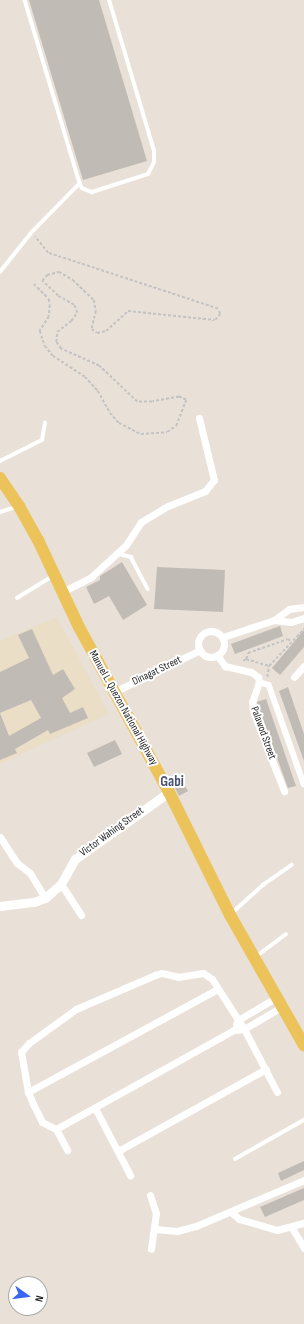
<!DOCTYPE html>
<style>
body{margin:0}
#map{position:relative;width:304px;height:1324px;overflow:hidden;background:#e9e1d8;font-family:"Sofia Sans Condensed",sans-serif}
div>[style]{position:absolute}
.education>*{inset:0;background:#ebdec7}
.building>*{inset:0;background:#c1bbb5}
.path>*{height:1.5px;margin-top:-0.75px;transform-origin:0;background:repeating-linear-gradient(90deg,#c3c3c3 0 3px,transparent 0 5px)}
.service>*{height:3.5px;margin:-1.75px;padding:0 1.75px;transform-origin:1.75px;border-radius:1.75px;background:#fff}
.pedestrian>*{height:5.5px;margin:-2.75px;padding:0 2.75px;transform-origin:2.75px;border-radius:2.75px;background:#fff}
.minor>*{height:7px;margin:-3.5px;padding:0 3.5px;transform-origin:3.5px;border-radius:3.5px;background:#fff}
.minor>.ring{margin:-3.5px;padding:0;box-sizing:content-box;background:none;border:7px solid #fff;border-radius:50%}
.tertiary>*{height:9px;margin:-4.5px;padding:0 4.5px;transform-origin:4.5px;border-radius:4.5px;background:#fff}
.primary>*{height:12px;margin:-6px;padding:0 6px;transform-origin:6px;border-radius:6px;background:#ecc35a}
span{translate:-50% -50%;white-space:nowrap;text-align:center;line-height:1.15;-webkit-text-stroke:4px #fff;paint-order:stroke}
.street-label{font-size:11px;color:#272727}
.district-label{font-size:15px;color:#495375;font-weight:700}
.north{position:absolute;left:8px;top:1276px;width:40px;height:40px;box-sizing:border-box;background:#fff;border:1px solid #a9a9a9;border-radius:50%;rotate:104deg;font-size:11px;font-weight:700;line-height:16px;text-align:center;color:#272727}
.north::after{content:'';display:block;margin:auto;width:14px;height:18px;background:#3a66f4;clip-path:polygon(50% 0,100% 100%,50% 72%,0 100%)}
</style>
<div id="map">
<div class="education">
<div style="clip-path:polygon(57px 617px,109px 714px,0 764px,0 641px)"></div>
</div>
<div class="building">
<div style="clip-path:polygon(29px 0,99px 0,147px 161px,83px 180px)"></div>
<div style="clip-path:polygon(122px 562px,147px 605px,123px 620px,109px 596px,94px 604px,86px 587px,100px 580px,100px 576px)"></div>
<div style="clip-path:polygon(157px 567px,225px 570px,223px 612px,154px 609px)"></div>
<div style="clip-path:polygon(280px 626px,283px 636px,235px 654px,231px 644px)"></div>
<div style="clip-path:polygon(evenodd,32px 629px,53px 675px,63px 669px,75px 689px,62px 698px,70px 713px,83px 707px,88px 718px,50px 734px,48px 730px,15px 749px,17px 753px,0 760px,0 672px,29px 658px,18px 635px,32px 629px,31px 700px,41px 718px,9px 736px,0 713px,31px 700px)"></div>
<div style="clip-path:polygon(304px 630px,304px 647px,280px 675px,272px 668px)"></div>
<div style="clip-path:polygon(288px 687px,304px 734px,304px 761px,279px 691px)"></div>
<div style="clip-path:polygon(266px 699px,296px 786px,288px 788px,258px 705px,257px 702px)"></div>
<div style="clip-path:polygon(115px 740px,122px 754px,94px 767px,87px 753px)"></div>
<div style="clip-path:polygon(181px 779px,188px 791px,179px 796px,173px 784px)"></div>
<div style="clip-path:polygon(304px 1161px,304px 1170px,281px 1181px,278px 1173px)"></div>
<div style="clip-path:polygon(304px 1188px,304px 1200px,265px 1217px,260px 1207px)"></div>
</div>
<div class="path">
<div style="left:34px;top:284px;width:21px;rotate:45deg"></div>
<div style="left:49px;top:299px;width:6px;rotate:81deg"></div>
<div style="left:50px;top:305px;width:12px;rotate:95deg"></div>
<div style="left:49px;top:317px;width:17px;rotate:123deg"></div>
<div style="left:40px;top:331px;width:16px;rotate:72deg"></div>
<div style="left:45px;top:346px;width:13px;rotate:51deg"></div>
<div style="left:53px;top:356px;width:38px;rotate:33deg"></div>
<div style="left:85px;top:377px;width:19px;rotate:47deg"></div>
<div style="left:98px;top:391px;width:25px;rotate:61deg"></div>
<div style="left:110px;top:413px;width:13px;rotate:48deg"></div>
<div style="left:119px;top:423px;width:25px;rotate:27deg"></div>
<div style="left:141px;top:434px;width:26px;rotate:-4deg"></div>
<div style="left:167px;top:432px;width:11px;rotate:-34deg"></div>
<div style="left:176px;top:426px;width:28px;rotate:-69deg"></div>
<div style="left:186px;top:400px;width:8px;rotate:-157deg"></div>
<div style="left:179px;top:397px;width:27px;rotate:170deg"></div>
<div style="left:152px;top:402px;width:15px;rotate:180deg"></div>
<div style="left:137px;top:402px;width:52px;rotate:-136.5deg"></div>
<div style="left:99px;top:366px;width:42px;rotate:-155.9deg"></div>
<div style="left:61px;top:349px;width:9px;rotate:-126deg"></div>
<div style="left:56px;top:342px;width:10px;rotate:-84deg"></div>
<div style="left:57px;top:332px;width:18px;rotate:-38deg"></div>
<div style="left:71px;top:321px;width:10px;rotate:-53deg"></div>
<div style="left:77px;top:313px;width:9px;rotate:-111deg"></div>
<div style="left:74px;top:305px;width:18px;rotate:-151deg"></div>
<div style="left:58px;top:296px;width:22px;rotate:-137deg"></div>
<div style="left:42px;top:281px;width:8px;rotate:-50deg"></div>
<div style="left:47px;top:275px;width:12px;rotate:-14deg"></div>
<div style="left:59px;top:272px;width:16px;rotate:30deg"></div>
<div style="left:73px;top:280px;width:29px;rotate:44deg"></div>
<div style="left:94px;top:300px;width:11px;rotate:80deg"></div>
<div style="left:96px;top:311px;width:18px;rotate:103deg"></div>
<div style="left:92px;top:329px;width:6px;rotate:39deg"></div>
<div style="left:97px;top:333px;width:9px;rotate:-13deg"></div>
<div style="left:106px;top:331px;width:30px;rotate:-42deg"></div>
<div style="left:128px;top:311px;width:87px;rotate:5.9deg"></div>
<div style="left:215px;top:320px;width:8px;rotate:-50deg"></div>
<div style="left:220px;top:314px;width:5px;rotate:-112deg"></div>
<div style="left:218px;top:309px;width:179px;rotate:-161.8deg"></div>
<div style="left:48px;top:253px;width:21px;rotate:-129deg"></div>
<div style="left:246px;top:659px;width:6px;rotate:-72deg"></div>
<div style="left:248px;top:653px;width:42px;rotate:-19.3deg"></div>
<div style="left:288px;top:639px;width:5px;rotate:37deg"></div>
<div style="left:243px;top:661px;width:4px;rotate:-34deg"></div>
<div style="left:246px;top:659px;width:24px;rotate:17deg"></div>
<div style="left:267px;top:677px;width:11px;rotate:-80deg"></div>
<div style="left:269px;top:666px;width:51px;rotate:-46.6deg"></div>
</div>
<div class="service">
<div style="left:25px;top:0;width:191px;rotate:73.3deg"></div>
<div style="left:80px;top:183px;width:5px;rotate:68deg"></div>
<div style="left:82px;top:188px;width:11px;rotate:22deg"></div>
<div style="left:92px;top:192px;width:59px;rotate:-17.8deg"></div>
<div style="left:148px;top:174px;width:13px;rotate:-63deg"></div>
<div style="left:154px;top:162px;width:11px;rotate:-90deg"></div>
<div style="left:154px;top:151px;width:158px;rotate:-106.6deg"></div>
<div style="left:0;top:272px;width:50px;rotate:-51.5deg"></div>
<div style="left:31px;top:233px;width:70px;rotate:-45.6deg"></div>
<div style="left:0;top:461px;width:47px;rotate:-26.6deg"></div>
<div style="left:42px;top:440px;width:17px;rotate:-80deg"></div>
<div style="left:0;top:512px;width:17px;rotate:-17deg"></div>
<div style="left:116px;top:553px;width:16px;rotate:15deg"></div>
<div style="left:131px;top:557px;width:36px;rotate:62deg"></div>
<div style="left:17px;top:598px;width:42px;rotate:-31.4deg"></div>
<div style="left:232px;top:913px;width:42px;rotate:-42.1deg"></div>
<div style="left:263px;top:885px;width:35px;rotate:-35deg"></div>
<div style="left:257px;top:956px;width:36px;rotate:-37deg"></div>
<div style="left:235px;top:1159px;width:79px;rotate:-29.5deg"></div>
</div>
<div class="pedestrian">
<div style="left:259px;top:682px;width:10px;rotate:17deg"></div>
<div style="left:269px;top:685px;width:105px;rotate:70.5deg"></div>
</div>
<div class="minor">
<div style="left:62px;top:592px;width:33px;rotate:-27deg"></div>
<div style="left:91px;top:577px;width:47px;rotate:-42.4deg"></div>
<div style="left:126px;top:545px;width:27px;rotate:-57deg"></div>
<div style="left:141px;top:522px;width:31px;rotate:-31deg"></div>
<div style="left:168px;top:506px;width:40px;rotate:-22deg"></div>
<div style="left:205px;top:491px;width:14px;rotate:-51deg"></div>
<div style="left:214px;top:480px;width:64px;rotate:-103.6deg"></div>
<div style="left:274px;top:620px;width:17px;rotate:7deg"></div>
<div style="left:291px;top:622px;width:14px;rotate:-17deg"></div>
<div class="ring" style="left:198px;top:631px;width:19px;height:19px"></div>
<div style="left:223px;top:637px;width:54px;rotate:-18.4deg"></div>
<div style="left:274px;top:620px;width:19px;rotate:-36deg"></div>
<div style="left:289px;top:609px;width:15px;rotate:-8deg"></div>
<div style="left:217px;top:655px;width:14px;rotate:54deg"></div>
<div style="left:225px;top:666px;width:27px;rotate:13deg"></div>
<div style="left:251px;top:672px;width:9px;rotate:36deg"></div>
<div style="left:258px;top:677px;width:5px;rotate:79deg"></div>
<div style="left:259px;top:682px;width:21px;rotate:109deg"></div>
<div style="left:252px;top:702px;width:12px;rotate:81deg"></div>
<div style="left:254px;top:714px;width:83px;rotate:68.7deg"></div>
<div style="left:294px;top:677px;width:15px;rotate:-48deg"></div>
<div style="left:114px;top:692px;width:96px;rotate:-26deg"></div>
<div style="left:0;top:837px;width:31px;rotate:57deg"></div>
<div style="left:17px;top:863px;width:16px;rotate:38deg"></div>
<div style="left:30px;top:873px;width:29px;rotate:59deg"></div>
<div style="left:61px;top:884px;width:37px;rotate:57deg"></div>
<div style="left:236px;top:1024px;width:4px;rotate:-63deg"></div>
<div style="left:238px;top:1020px;width:45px;rotate:-30.5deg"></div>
<div style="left:28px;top:1092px;width:216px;rotate:-28.5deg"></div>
<div style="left:277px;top:1092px;width:71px;rotate:-117.6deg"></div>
<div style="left:244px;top:1029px;width:59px;rotate:-122.6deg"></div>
<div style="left:212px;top:979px;width:11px;rotate:-146deg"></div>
<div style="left:203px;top:973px;width:24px;rotate:171deg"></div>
<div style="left:179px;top:977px;width:17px;rotate:-167deg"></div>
<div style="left:162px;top:973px;width:7px;rotate:164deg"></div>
<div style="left:155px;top:975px;width:86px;rotate:156.7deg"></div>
<div style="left:76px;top:1009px;width:58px;rotate:144.1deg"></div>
<div style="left:29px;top:1043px;width:12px;rotate:132deg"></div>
<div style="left:21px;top:1052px;width:41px;rotate:80.1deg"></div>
<div style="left:28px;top:1092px;width:13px;rotate:67deg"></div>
<div style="left:33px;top:1104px;width:20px;rotate:63deg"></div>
<div style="left:42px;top:1122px;width:16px;rotate:27deg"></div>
<div style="left:56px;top:1129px;width:204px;rotate:-29.1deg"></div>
<div style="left:234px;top:1030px;width:10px;rotate:-6deg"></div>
<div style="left:244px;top:1029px;width:45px;rotate:-30.5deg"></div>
<div style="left:95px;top:1108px;width:76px;rotate:62.4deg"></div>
<div style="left:56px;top:1129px;width:24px;rotate:62deg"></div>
<div style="left:118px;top:1151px;width:169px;rotate:-29deg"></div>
<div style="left:150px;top:1195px;width:19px;rotate:72deg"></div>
<div style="left:156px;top:1213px;width:36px;rotate:98deg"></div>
<div style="left:231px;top:1212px;width:11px;rotate:41deg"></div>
<div style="left:239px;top:1219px;width:40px;rotate:16deg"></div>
<div style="left:277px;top:1230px;width:28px;rotate:-15deg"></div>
<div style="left:292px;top:1228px;width:23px;rotate:59deg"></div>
<div style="left:155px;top:1229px;width:22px;rotate:5deg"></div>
<div style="left:177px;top:1231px;width:20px;rotate:-15deg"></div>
<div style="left:196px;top:1226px;width:117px;rotate:-23.1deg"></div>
</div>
<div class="tertiary">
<div style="left:0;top:906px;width:34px;rotate:-7deg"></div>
<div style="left:34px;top:902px;width:12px;rotate:-20deg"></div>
<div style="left:45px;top:898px;width:21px;rotate:-41deg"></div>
<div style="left:61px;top:884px;width:29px;rotate:-61deg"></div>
<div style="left:75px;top:859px;width:115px;rotate:-35.5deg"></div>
</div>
<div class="primary">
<div style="left:0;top:478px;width:34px;rotate:56deg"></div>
<div style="left:19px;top:506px;width:39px;rotate:61deg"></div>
<div style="left:38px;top:540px;width:96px;rotate:64.8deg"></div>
<div style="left:79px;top:627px;width:188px;rotate:61.4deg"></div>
<div style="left:169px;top:792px;width:137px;rotate:63.6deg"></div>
<div style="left:230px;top:915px;width:150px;rotate:60.4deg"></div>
</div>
<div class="street-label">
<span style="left:157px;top:671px;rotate:-26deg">Dinagat Street</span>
<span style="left:123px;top:708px;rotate:61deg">Manuel L. Quezon National Highway</span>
<span style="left:263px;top:733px;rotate:70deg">Palawod Street</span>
<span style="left:112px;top:832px;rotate:-36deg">Victor Wahing Street</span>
</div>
<div class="district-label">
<span style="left:172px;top:782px">Gabi</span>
</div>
<div class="north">N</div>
</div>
